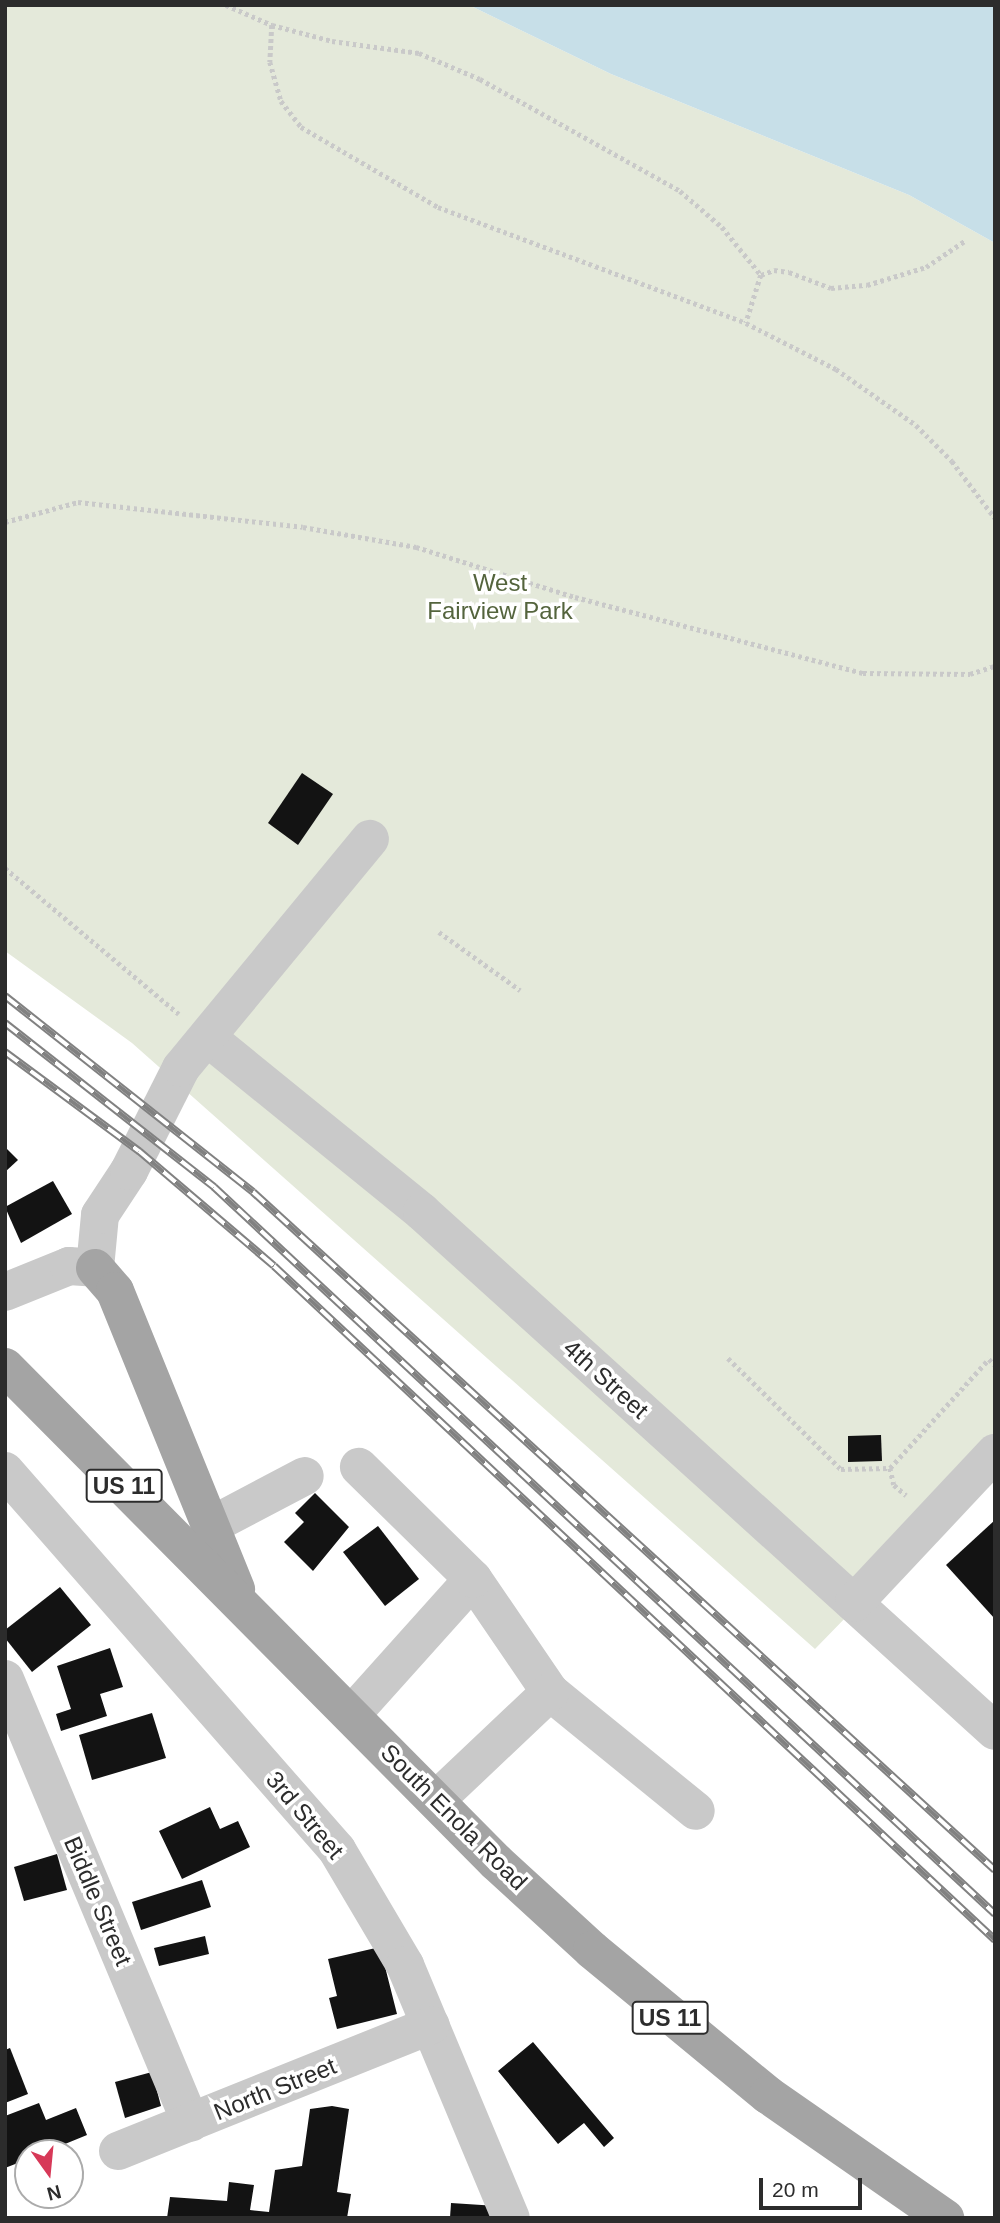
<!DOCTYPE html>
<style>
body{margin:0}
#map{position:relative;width:1000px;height:2223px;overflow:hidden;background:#fff;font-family:Arial,sans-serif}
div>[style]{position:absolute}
.green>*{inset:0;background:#e4e9da}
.water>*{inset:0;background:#c7dfe8}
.building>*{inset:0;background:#131313}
.path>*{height:4.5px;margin-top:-2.25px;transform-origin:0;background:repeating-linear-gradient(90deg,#c9c9c9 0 3.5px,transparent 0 7px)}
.minor>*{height:38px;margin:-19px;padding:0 19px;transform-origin:19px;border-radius:19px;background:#c9c9c9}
.major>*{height:38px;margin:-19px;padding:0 19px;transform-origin:19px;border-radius:19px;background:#a4a4a4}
.rail>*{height:8px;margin-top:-4px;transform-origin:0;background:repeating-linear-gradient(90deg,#fff 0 16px,#818181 0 32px);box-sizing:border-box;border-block:2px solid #818181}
span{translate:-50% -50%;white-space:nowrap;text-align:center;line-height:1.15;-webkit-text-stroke:7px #fff;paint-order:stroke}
.shield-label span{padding:2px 5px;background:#fff;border:2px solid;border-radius:5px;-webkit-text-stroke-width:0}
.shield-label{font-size:23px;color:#2c2c2c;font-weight:700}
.park-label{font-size:24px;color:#54643d}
.street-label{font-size:24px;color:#2c2c2c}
.frame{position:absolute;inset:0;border:7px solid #2c2c2c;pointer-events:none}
.north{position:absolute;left:14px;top:2139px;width:70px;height:70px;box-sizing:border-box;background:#fff;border:2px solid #ababab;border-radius:50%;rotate:165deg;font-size:19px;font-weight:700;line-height:28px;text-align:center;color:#2c2c2c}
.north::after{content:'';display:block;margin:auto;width:24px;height:32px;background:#d73958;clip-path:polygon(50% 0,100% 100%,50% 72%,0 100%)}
.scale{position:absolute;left:759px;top:2178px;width:103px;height:32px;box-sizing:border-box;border:4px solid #2c2c2c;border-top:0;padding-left:9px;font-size:21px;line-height:24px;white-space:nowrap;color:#2c2c2c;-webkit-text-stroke:5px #fff;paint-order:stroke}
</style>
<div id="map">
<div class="green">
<div style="clip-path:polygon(5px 5px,469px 5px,611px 74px,909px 195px,995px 243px,995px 1464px,815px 1649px,132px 1043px,5px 951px)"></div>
</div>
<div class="water">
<div style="clip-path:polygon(469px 5px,995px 5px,995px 243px,909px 195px,611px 74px)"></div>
</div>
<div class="building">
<div style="clip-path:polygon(302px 773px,333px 794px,298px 845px,268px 823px)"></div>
<div style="clip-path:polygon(5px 1147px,18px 1160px,5px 1172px)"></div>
<div style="clip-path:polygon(53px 1181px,72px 1214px,21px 1243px,5px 1207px)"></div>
<div style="clip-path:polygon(881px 1435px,882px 1461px,848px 1462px,848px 1436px)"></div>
<div style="clip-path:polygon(315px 1493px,349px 1527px,313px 1571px,284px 1542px,304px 1522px,295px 1513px)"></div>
<div style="clip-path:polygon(995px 1520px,995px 1619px,946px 1565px)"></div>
<div style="clip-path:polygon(378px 1526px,419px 1579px,385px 1606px,343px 1552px)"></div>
<div style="clip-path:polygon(60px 1587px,91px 1625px,32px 1672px,5px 1638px,5px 1630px)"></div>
<div style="clip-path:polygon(110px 1648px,123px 1687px,100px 1694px,107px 1716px,61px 1731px,56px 1714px,71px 1709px,57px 1666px)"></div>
<div style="clip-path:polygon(152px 1713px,166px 1758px,92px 1780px,79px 1735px)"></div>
<div style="clip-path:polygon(210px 1807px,220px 1829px,238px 1821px,250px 1847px,182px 1879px,159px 1831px)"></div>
<div style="clip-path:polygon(57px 1854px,67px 1890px,24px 1901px,14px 1867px)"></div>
<div style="clip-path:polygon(202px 1880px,211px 1907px,141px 1930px,132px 1902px)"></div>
<div style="clip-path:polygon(205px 1936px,209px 1954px,159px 1966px,154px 1948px)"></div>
<div style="clip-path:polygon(380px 1947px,397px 2014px,337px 2029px,329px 1998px,337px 1996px,328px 1959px)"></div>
<div style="clip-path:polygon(533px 2042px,614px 2138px,604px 2147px,584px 2123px,558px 2144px,498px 2071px)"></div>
<div style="clip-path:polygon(10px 2048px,28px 2094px,5px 2103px,5px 2050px)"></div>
<div style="clip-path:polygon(152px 2072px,161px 2106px,125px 2118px,115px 2082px)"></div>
<div style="clip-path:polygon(39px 2103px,46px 2120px,76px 2108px,87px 2135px,43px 2153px,28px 2153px,28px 2159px,5px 2168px,5px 2116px)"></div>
<div style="clip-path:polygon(332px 2106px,349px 2109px,337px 2192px,351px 2194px,347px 2218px,167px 2218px,170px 2197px,227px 2201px,229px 2182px,254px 2185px,250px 2210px,269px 2212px,275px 2170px,302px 2166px,310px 2109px)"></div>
<div style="clip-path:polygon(451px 2203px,497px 2206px,496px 2218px,450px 2218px)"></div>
</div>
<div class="path">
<div style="left:226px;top:5px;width:50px;rotate:23.5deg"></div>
<div style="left:272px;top:25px;width:62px;rotate:14.9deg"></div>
<div style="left:332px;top:41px;width:88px;rotate:7.9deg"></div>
<div style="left:419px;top:53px;width:66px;rotate:23.1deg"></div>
<div style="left:480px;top:79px;width:229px;rotate:29.2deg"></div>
<div style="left:680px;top:191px;width:55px;rotate:40.6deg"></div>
<div style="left:722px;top:227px;width:62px;rotate:50.9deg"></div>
<div style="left:761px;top:275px;width:50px;rotate:107.4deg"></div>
<div style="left:746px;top:323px;width:101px;rotate:27.1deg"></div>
<div style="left:836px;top:369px;width:98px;rotate:35deg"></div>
<div style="left:916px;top:425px;width:51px;rotate:45deg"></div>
<div style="left:952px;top:461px;width:71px;rotate:53deg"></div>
<div style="left:272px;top:25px;width:37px;rotate:93deg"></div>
<div style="left:270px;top:62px;width:41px;rotate:74.2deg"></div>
<div style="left:281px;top:101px;width:33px;rotate:52deg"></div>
<div style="left:301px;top:127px;width:159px;rotate:30.3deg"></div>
<div style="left:438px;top:207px;width:329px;rotate:20.6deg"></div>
<div style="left:761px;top:275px;width:14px;rotate:-21deg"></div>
<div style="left:774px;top:270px;width:15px;rotate:8deg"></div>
<div style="left:789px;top:272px;width:45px;rotate:20.9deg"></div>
<div style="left:831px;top:288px;width:36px;rotate:-5deg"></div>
<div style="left:867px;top:285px;width:62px;rotate:-17deg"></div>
<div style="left:926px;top:267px;width:48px;rotate:-34deg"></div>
<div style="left:5px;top:522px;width:76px;rotate:-15.3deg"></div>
<div style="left:78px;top:502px;width:226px;rotate:6.3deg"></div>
<div style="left:303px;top:527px;width:115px;rotate:10deg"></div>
<div style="left:416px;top:547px;width:167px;rotate:17.5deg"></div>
<div style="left:575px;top:597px;width:298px;rotate:14.8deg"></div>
<div style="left:863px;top:673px;width:107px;rotate:0.5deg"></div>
<div style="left:970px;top:674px;width:26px;rotate:-18deg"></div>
<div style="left:5px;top:868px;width:227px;rotate:40deg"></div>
<div style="left:439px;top:932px;width:100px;rotate:35.6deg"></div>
<div style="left:728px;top:1358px;width:158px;rotate:44.5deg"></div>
<div style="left:841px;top:1469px;width:49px;rotate:-1.2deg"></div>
<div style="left:890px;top:1468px;width:147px;rotate:-47.8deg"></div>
<div style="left:989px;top:1359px;width:8px;rotate:45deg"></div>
<div style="left:890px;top:1468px;width:17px;rotate:77deg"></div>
<div style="left:894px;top:1485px;width:16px;rotate:40deg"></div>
</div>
<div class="minor">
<div style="left:208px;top:1038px;width:276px;rotate:39.1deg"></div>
<div style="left:422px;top:1212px;width:773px;rotate:42.17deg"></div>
<div style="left:5px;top:1292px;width:69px;rotate:-22.1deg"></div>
<div style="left:69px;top:1266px;width:26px;rotate:4deg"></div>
<div style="left:95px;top:1268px;width:53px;rotate:-84.6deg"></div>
<div style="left:100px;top:1215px;width:53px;rotate:-56.6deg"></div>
<div style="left:129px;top:1171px;width:115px;rotate:-63.2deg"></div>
<div style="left:181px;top:1068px;width:297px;rotate:-50.5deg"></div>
<div style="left:5px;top:1471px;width:504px;rotate:48.78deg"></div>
<div style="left:337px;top:1850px;width:134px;rotate:59.4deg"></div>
<div style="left:405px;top:1965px;width:274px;rotate:67.3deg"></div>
<div style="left:210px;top:1526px;width:107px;rotate:-27.8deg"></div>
<div style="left:473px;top:1579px;width:137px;rotate:55.7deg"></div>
<div style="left:550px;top:1692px;width:188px;rotate:39.2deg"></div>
<div style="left:854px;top:1603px;width:206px;rotate:-46.8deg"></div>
<div style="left:5px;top:1679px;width:481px;rotate:67.3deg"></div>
<div style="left:352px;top:1714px;width:181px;rotate:-48.1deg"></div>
<div style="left:473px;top:1579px;width:160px;rotate:-135.5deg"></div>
<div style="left:437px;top:1799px;width:156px;rotate:-43.4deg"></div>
<div style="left:118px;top:2151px;width:337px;rotate:-21.9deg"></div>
</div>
<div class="major">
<div style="left:95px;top:1268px;width:30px;rotate:49deg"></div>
<div style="left:115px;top:1291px;width:322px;rotate:67.9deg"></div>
<div style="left:5px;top:1367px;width:697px;rotate:45.23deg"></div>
<div style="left:496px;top:1862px;width:130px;rotate:42.5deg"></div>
<div style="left:592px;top:1950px;width:228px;rotate:39.5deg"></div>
<div style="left:768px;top:2095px;width:216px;rotate:34.8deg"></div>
</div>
<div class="rail">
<div style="left:5px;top:996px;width:316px;rotate:38.3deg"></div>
<div style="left:253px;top:1192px;width:1005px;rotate:42.42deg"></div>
<div style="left:5px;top:1023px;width:266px;rotate:38.1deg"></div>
<div style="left:214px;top:1187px;width:1067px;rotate:42.95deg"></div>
<div style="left:5px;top:1052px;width:167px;rotate:36.5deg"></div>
<div style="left:139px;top:1151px;width:177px;rotate:40.4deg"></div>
<div style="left:274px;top:1266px;width:987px;rotate:43.07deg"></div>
</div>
<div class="shield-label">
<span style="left:124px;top:1486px">US 11</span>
<span style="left:670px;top:2018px">US 11</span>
</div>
<div class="park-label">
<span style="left:500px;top:597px">West<br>Fairview Park</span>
</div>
<div class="street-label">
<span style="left:606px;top:1379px;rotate:42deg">4th Street</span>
<span style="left:305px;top:1815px;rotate:50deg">3rd Street</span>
<span style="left:454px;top:1817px;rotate:45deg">South Enola Road</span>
<span style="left:98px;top:1901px;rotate:67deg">Biddle Street</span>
<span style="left:275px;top:2089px;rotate:-22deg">North Street</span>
</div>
<div class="frame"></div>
<div class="north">N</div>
<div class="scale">20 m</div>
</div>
